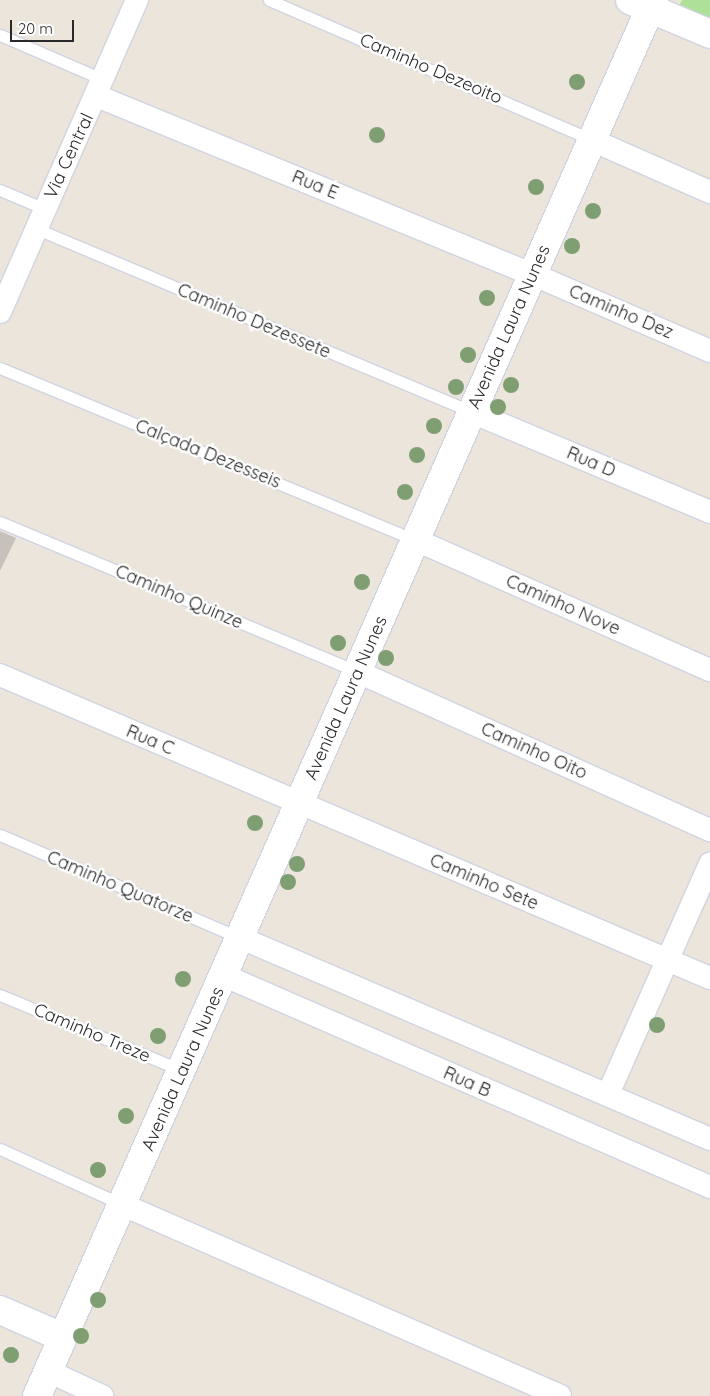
<!DOCTYPE html>
<meta charset="utf-8">
<style>
body{margin:0}
#map{position:relative;width:710px;height:1396px;overflow:hidden;background:#ebe5dc;font-family:Quicksand,sans-serif}
div>[style]{position:absolute}
.green>*{inset:0;background:#aee09a}
.building>*{inset:0;background:#c6c2bb}
.roads{filter:drop-shadow(1px 0 #d1d3e2) drop-shadow(-1px 0 #d1d3e2) drop-shadow(0 1px #d1d3e2) drop-shadow(0 -1px #d1d3e2)}
.service>*{height:11px;margin:-5.5px;padding:0 5.5px;transform-origin:5.5px;border-radius:5.5px;background:#fff}
.minor>*{height:22px;margin:-11px;padding:0 11px;transform-origin:11px;border-radius:11px;background:#fff}
.tertiary>*{height:28px;margin:-14px;padding:0 14px;transform-origin:14px;border-radius:14px;background:#fff}
.trees>*{width:16px;height:16px;margin:-8px;border-radius:50%;background:#7f9e72}
span{translate:-50% -50%;white-space:nowrap;text-align:center;line-height:1.15;-webkit-text-stroke:5px #fff;paint-order:stroke}
.street-label{font-size:18px;color:#292929}
.scale{position:absolute;left:10px;top:20px;width:64px;height:22px;box-sizing:border-box;border:2px solid #292929;border-top:0;padding-left:6px;font-size:15px;line-height:18px;white-space:nowrap;color:#292929;-webkit-text-stroke:4px #fff;paint-order:stroke}
</style>
<div id="map">
<div class="green">
<div style="clip-path:polygon(682px 0,710px 0,710px 27px,676px 12px)"></div>
</div>
<div class="building">
<div style="clip-path:polygon(0 531px,16px 538px,0 571px)"></div>
</div>
<div class="roads">
<div class="service">
<div style="left:269px;top:0;width:352px;rotate:23.4deg"></div>
<div style="left:0;top:35px;width:113px;rotate:23.4deg"></div>
<div style="left:0;top:190px;width:49px;rotate:22.9deg"></div>
<div style="left:37px;top:229px;width:472px;rotate:22.8deg"></div>
<div style="left:0;top:368px;width:450px;rotate:22.5deg"></div>
<div style="left:0;top:522px;width:388px;rotate:22.7deg"></div>
<div style="left:0;top:835px;width:261px;rotate:23.2deg"></div>
<div style="left:0;top:995px;width:196px;rotate:22.5deg"></div>
<div style="left:0;top:1149px;width:133px;rotate:24.4deg"></div>
</div>
<div class="minor">
<div style="left:97px;top:96px;width:470px;rotate:22.3deg"></div>
<div style="left:532px;top:274px;width:194px;rotate:23.4deg"></div>
<div style="left:592px;top:140px;width:129px;rotate:23.8deg"></div>
<div style="left:0;top:312px;width:341px;rotate:-66.3deg"></div>
<div style="left:472px;top:412px;width:258px;rotate:22.8deg"></div>
<div style="left:416px;top:540px;width:321px;rotate:23.9deg"></div>
<div style="left:358px;top:672px;width:386px;rotate:24.2deg"></div>
<div style="left:0;top:675px;width:772px;rotate:23.11deg"></div>
<div style="left:241px;top:938px;width:510px;rotate:23.2deg"></div>
<div style="left:225px;top:976px;width:529px;rotate:23.51deg"></div>
<div style="left:608px;top:1094px;width:252px;rotate:-66.1deg"></div>
<div style="left:121px;top:1204px;width:479px;rotate:23.6deg"></div>
<div style="left:48px;top:1371px;width:60px;rotate:24.8deg"></div>
</div>
<div class="tertiary">
<div style="left:630px;top:0;width:87px;rotate:23deg"></div>
<div style="left:0;top:1310px;width:68px;rotate:23.5deg"></div>
<div style="left:37px;top:1396px;width:1526px;rotate:-66.16deg"></div>
</div>
</div>
<div class="trees">
<div style="left:577px;top:82px"></div>
<div style="left:377px;top:135px"></div>
<div style="left:536px;top:187px"></div>
<div style="left:593px;top:211px"></div>
<div style="left:572px;top:246px"></div>
<div style="left:487px;top:298px"></div>
<div style="left:468px;top:355px"></div>
<div style="left:511px;top:385px"></div>
<div style="left:456px;top:387px"></div>
<div style="left:498px;top:407px"></div>
<div style="left:434px;top:426px"></div>
<div style="left:417px;top:455px"></div>
<div style="left:405px;top:492px"></div>
<div style="left:362px;top:582px"></div>
<div style="left:338px;top:643px"></div>
<div style="left:386px;top:658px"></div>
<div style="left:255px;top:823px"></div>
<div style="left:297px;top:864px"></div>
<div style="left:288px;top:882px"></div>
<div style="left:183px;top:979px"></div>
<div style="left:657px;top:1025px"></div>
<div style="left:158px;top:1036px"></div>
<div style="left:126px;top:1116px"></div>
<div style="left:98px;top:1170px"></div>
<div style="left:98px;top:1300px"></div>
<div style="left:81px;top:1336px"></div>
<div style="left:11px;top:1355px"></div>
</div>
<div class="street-label">
<span style="left:431px;top:69px;rotate:23deg">Caminho Dezeoito</span>
<span style="left:69px;top:156px;rotate:-65deg">Via Central</span>
<span style="left:315px;top:185px;rotate:22deg">Rua E</span>
<span style="left:621px;top:312px;rotate:23deg">Caminho Dez</span>
<span style="left:254px;top:321px;rotate:23deg">Caminho Dezessete</span>
<span style="left:509px;top:327px;rotate:-66deg">Avenida Laura Nunes</span>
<span style="left:208px;top:454px;rotate:22deg">Calçada Dezesseis</span>
<span style="left:591px;top:462px;rotate:23deg">Rua D</span>
<span style="left:179px;top:597px;rotate:23deg">Caminho Quinze</span>
<span style="left:563px;top:605px;rotate:24deg">Caminho Nove</span>
<span style="left:346px;top:698px;rotate:-66deg">Avenida Laura Nunes</span>
<span style="left:150px;top:740px;rotate:23deg">Rua C</span>
<span style="left:534px;top:751px;rotate:24deg">Caminho Oito</span>
<span style="left:484px;top:882px;rotate:23deg">Caminho Sete</span>
<span style="left:120px;top:887px;rotate:23deg">Caminho Quatorze</span>
<span style="left:92px;top:1033px;rotate:23deg">Caminho Treze</span>
<span style="left:183px;top:1069px;rotate:-66deg">Avenida Laura Nunes</span>
<span style="left:467px;top:1082px;rotate:24deg">Rua B</span>
</div>
<div class="scale">20 m</div>
</div>
